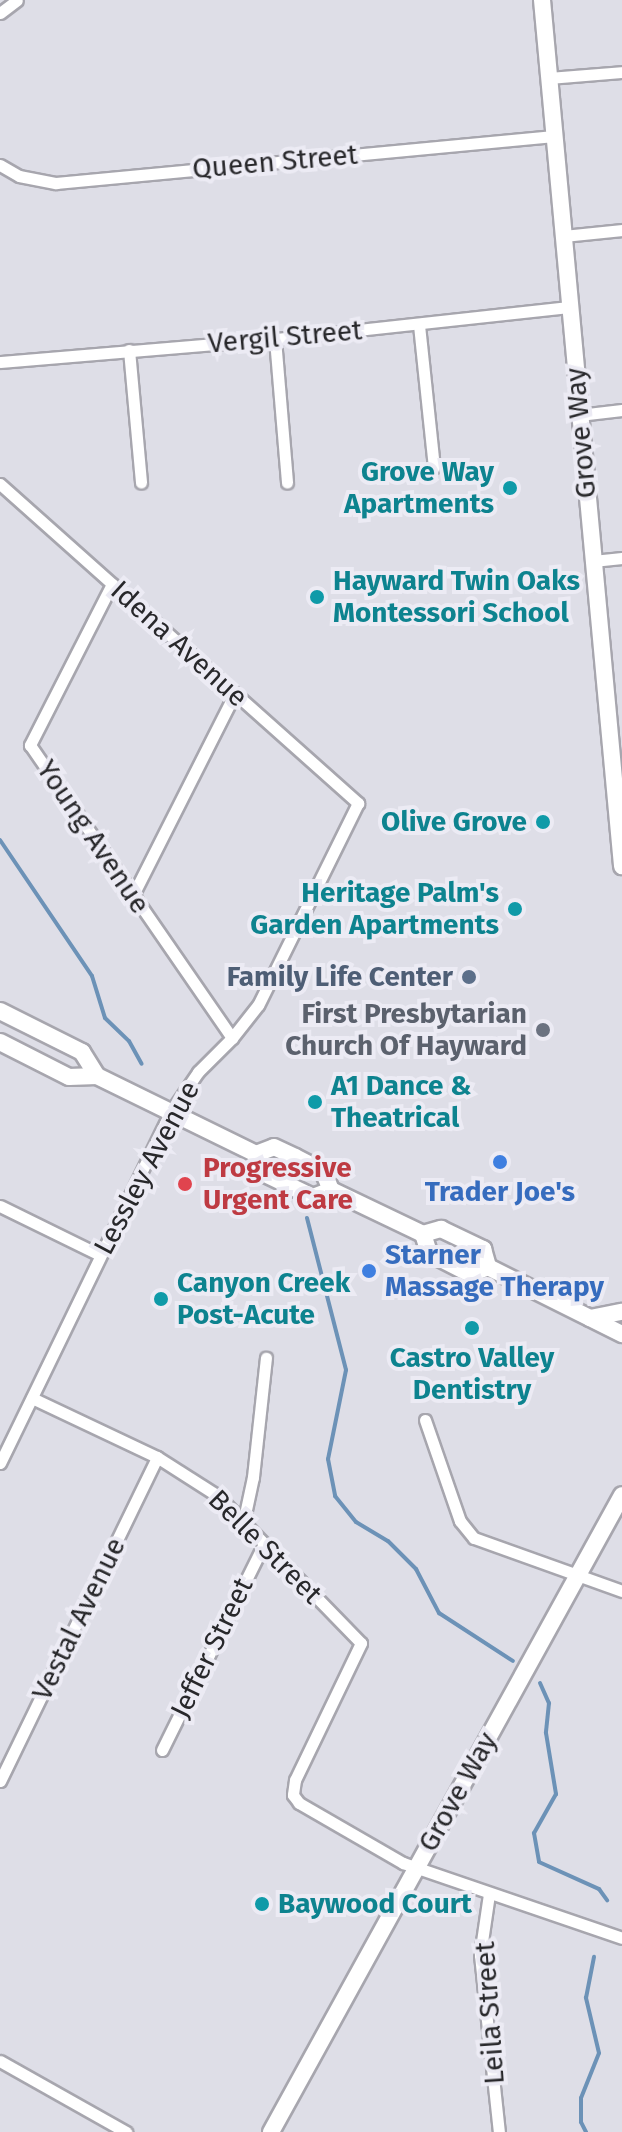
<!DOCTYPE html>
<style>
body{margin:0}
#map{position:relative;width:622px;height:2132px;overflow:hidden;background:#dedee7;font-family:"Fira Sans",sans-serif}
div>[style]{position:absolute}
.stream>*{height:4px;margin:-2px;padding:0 2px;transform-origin:2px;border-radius:2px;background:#6c92b7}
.roads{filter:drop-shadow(2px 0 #a7a6ae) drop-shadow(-2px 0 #a7a6ae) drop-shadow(0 2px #a7a6ae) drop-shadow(0 -2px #a7a6ae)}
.street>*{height:11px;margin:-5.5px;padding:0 5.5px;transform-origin:5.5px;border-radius:5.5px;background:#fff}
.secondary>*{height:16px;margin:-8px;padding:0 8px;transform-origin:8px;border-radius:8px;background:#fff}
.dots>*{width:22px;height:22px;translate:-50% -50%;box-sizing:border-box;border:4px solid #ecebf4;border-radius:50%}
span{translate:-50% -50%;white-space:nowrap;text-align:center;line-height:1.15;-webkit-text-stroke:8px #ecebf4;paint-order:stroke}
.street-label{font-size:28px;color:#28282b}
.culture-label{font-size:28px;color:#0d838f;font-weight:700}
.right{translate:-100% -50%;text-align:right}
.left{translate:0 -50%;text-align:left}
.service-label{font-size:28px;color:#4e5e75;font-weight:700}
.worship-label{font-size:28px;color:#5b616d;font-weight:700}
.health-label{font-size:28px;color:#be3a42;font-weight:700}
.shop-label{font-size:28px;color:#366cbe;font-weight:700}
</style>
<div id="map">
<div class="stream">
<div style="left:0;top:840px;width:164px;rotate:55.9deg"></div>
<div style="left:92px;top:976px;width:44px;rotate:72.8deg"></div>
<div style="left:105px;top:1018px;width:33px;rotate:44deg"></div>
<div style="left:129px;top:1041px;width:26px;rotate:61deg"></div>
<div style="left:307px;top:1218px;width:157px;rotate:75.6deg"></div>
<div style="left:346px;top:1370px;width:91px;rotate:101.4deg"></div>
<div style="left:328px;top:1459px;width:38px;rotate:79deg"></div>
<div style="left:335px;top:1496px;width:33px;rotate:51deg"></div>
<div style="left:356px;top:1522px;width:37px;rotate:31deg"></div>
<div style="left:388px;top:1541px;width:40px;rotate:45deg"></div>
<div style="left:416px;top:1569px;width:50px;rotate:62.4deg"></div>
<div style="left:439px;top:1613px;width:88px;rotate:33deg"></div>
<div style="left:540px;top:1683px;width:22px;rotate:66deg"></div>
<div style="left:549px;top:1703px;width:30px;rotate:96deg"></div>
<div style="left:546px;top:1733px;width:62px;rotate:80.7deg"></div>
<div style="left:556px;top:1794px;width:45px;rotate:119.4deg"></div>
<div style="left:534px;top:1833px;width:29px;rotate:80deg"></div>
<div style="left:539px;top:1862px;width:66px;rotate:24.2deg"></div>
<div style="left:599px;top:1889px;width:14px;rotate:54deg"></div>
<div style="left:586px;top:2132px;width:11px;rotate:-117deg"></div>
<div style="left:581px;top:2122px;width:24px;rotate:-90deg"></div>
<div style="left:581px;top:2098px;width:48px;rotate:-68.2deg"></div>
<div style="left:599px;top:2053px;width:57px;rotate:-103.3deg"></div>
<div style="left:586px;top:1998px;width:42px;rotate:-79deg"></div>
</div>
<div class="roads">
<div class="street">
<div style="left:0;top:13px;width:21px;rotate:-37deg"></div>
<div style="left:548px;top:78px;width:74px;rotate:-4.6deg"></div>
<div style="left:0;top:165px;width:22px;rotate:30deg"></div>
<div style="left:19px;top:176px;width:38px;rotate:11deg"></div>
<div style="left:56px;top:183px;width:500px;rotate:-5.39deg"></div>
<div style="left:564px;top:236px;width:58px;rotate:-5.9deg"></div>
<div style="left:419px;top:325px;width:143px;rotate:84deg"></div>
<div style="left:275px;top:339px;width:144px;rotate:85.2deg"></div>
<div style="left:129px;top:350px;width:133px;rotate:84.8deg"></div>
<div style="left:0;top:362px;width:276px;rotate:-4.8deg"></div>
<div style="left:275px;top:339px;width:297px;rotate:-6.2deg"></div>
<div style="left:579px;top:415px;width:43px;rotate:-6.6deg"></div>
<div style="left:0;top:484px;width:480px;rotate:41.7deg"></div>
<div style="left:358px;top:803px;width:225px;rotate:116.3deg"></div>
<div style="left:258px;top:1005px;width:42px;rotate:128.2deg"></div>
<div style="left:232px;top:1038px;width:48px;rotate:135deg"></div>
<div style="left:198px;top:1072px;width:50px;rotate:124.3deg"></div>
<div style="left:170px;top:1113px;width:389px;rotate:115.9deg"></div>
<div style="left:593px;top:561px;width:29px;rotate:-6deg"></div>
<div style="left:112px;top:584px;width:181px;rotate:117deg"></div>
<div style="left:30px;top:745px;width:356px;rotate:55.4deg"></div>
<div style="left:133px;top:895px;width:226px;rotate:-63.2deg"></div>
<div style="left:0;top:1206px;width:111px;rotate:26.1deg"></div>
<div style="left:32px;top:1398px;width:138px;rotate:25.3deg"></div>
<div style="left:157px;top:1457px;width:72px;rotate:32.6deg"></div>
<div style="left:218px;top:1496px;width:205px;rotate:45.8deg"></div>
<div style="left:361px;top:1643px;width:152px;rotate:115.7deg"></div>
<div style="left:295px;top:1780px;width:15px;rotate:98deg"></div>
<div style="left:293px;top:1795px;width:10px;rotate:53deg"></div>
<div style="left:299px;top:1803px;width:120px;rotate:30deg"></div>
<div style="left:403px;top:1863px;width:231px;rotate:18.9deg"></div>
<div style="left:425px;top:1420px;width:107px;rotate:70.9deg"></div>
<div style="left:460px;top:1521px;width:22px;rotate:51deg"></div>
<div style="left:474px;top:1538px;width:157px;rotate:19.7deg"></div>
<div style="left:244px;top:1519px;width:43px;rotate:-77.9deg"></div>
<div style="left:253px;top:1477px;width:120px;rotate:-83.8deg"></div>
<div style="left:162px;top:1750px;width:228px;rotate:-63.7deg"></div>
<div style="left:0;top:1781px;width:360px;rotate:-64.1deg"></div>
<div style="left:489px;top:1894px;width:62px;rotate:98.4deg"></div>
<div style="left:480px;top:1955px;width:178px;rotate:83.9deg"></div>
<div style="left:0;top:2061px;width:145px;rotate:29.4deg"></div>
</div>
<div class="secondary">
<div style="left:542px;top:0;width:870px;rotate:84.72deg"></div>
<div style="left:0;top:1011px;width:92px;rotate:26.6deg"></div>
<div style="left:82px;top:1052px;width:28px;rotate:58deg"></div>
<div style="left:0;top:1042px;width:77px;rotate:26.9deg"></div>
<div style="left:69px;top:1077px;width:28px;rotate:-2deg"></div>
<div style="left:97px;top:1076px;width:177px;rotate:26.1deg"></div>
<div style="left:256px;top:1154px;width:19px;rotate:-21deg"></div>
<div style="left:274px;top:1147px;width:23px;rotate:25deg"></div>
<div style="left:295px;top:1157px;width:31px;rotate:27deg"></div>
<div style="left:323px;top:1171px;width:21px;rotate:67deg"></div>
<div style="left:331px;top:1190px;width:102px;rotate:25.6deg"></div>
<div style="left:423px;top:1234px;width:19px;rotate:-16deg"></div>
<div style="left:441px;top:1229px;width:47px;rotate:25.5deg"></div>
<div style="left:483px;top:1249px;width:19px;rotate:74deg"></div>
<div style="left:488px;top:1267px;width:150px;rotate:26.6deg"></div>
<div style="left:256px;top:1154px;width:19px;rotate:74deg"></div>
<div style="left:261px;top:1172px;width:58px;rotate:25.7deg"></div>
<div style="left:313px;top:1197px;width:19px;rotate:-21deg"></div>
<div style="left:423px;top:1234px;width:20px;rotate:72deg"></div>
<div style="left:429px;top:1253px;width:46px;rotate:27.1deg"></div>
<div style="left:470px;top:1274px;width:19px;rotate:-21deg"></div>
<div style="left:590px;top:1318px;width:33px;rotate:-11deg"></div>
<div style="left:271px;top:2132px;width:727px;rotate:-61.14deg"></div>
</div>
</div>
<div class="dots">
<div style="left:510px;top:488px;background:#0f9aa8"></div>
<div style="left:317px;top:597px;background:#0f9aa8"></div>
<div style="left:543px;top:822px;background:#0f9aa8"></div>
<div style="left:515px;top:909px;background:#0f9aa8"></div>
<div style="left:469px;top:977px;background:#5c6f8a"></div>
<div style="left:543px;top:1030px;background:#6b7280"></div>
<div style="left:315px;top:1102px;background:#0f9aa8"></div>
<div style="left:500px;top:1162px;background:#3f7fe0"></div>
<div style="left:185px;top:1184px;background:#e0444e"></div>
<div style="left:369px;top:1271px;background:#3f7fe0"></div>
<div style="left:161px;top:1299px;background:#0f9aa8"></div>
<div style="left:472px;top:1328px;background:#0f9aa8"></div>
<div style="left:262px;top:1904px;background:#0f9aa8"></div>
</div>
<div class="street-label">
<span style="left:275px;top:162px;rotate:-5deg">Queen Street</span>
<span style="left:285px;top:337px;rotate:-5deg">Vergil Street</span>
<span style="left:581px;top:433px;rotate:-95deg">Grove Way</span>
<span style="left:179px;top:644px;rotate:42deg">Idena Avenue</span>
<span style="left:93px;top:837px;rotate:56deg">Young Avenue</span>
<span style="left:147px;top:1168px;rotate:-62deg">Lessley Avenue</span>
<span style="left:265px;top:1547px;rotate:45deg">Belle Street</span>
<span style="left:79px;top:1619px;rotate:-64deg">Vestal Avenue</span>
<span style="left:212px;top:1648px;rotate:-64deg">Jeffer Street</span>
<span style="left:458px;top:1792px;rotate:-61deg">Grove Way</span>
<span style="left:490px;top:2013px;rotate:-94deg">Leila Street</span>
</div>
<div class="culture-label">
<span class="right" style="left:494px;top:488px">Grove Way<br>Apartments</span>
<span class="left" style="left:333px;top:597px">Hayward Twin Oaks<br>Montessori School</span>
<span class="right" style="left:527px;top:822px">Olive Grove</span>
<span class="right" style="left:499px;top:909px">Heritage Palm's<br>Garden Apartments</span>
<span class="left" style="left:331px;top:1102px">A1 Dance &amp;<br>Theatrical</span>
<span class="left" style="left:177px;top:1299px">Canyon Creek<br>Post-Acute</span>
<span style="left:472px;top:1374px">Castro Valley<br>Dentistry</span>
<span class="left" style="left:278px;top:1904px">Baywood Court</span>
</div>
<div class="service-label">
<span class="right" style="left:453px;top:977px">Family Life Center</span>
</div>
<div class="worship-label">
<span class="right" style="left:527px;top:1030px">First Presbytarian<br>Church Of Hayward</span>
</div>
<div class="health-label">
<span class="left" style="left:203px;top:1184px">Progressive<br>Urgent Care</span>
</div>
<div class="shop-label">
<span style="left:500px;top:1192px">Trader Joe's</span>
<span class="left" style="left:385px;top:1271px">Starner<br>Massage Therapy</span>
</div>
</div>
